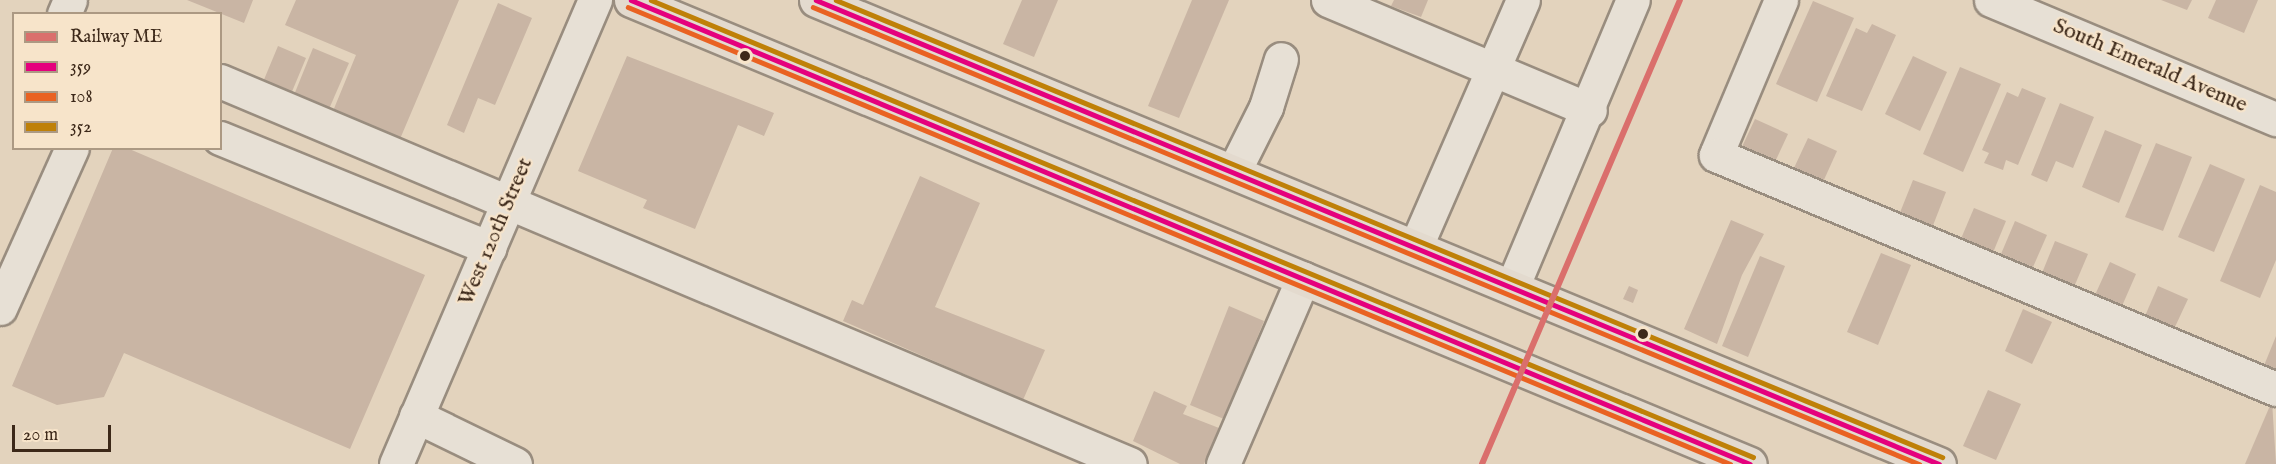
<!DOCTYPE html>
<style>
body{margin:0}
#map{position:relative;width:2276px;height:464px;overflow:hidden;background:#e3d3bd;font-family:"IM FELL English",serif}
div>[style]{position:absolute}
.building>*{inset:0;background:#c9b5a4}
.roads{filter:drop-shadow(2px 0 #998d7f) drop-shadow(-2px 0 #998d7f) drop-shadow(0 2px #998d7f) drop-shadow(0 -2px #998d7f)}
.minor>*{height:33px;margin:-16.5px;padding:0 16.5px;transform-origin:16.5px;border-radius:16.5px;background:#e7e0d5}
.major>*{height:33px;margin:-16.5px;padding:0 16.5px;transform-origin:16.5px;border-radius:16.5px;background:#e3dace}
.bus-1>*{height:4.5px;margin:-2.25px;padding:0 2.25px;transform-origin:2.25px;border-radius:2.25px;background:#e5007d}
.bus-2>*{height:4.5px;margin:-2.25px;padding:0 2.25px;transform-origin:2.25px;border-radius:2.25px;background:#e96222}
.bus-3>*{height:4.5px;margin:-2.25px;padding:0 2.25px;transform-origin:2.25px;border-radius:2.25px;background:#bf8008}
.rail-1>*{height:6px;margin:-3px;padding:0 3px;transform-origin:3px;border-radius:3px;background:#da6f6c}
.dots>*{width:16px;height:16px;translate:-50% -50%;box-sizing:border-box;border:3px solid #f7e4ca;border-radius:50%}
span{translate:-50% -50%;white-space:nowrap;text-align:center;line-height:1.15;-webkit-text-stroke:4.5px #f7e4ca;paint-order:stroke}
.street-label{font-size:22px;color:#3c2819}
.legend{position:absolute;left:12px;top:12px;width:210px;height:138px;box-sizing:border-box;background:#f7e4ca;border:2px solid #ac9983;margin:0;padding:8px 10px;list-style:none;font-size:18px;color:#3c2819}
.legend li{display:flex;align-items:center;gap:12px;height:30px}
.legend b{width:30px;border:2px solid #ac9983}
.scale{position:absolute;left:12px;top:425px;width:99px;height:27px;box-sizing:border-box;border:3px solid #3c2819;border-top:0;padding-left:8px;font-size:18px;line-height:21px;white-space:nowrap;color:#3c2819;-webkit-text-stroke:4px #f7e4ca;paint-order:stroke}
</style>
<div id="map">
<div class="building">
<div style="clip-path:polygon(187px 0,253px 0,244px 23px)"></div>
<div style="clip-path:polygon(296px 0,459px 0,400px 139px,333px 111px,356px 55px,285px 25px)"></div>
<div style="clip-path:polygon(1022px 0,1058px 0,1034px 57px,1003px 44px)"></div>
<div style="clip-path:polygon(1192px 0,1229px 0,1179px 118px,1148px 106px)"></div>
<div style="clip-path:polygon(1394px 0,1428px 0,1421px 17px,1391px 6px)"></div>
<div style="clip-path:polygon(2161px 0,2192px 0,2187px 10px)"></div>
<div style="clip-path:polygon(2216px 0,2258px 0,2244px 33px,2208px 18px)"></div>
<div style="clip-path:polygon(1813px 1px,1854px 18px,1817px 102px,1776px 84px)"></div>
<div style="clip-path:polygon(498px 3px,532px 18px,495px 105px,478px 98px,464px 133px,447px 125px)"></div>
<div style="clip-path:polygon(1872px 24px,1896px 35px,1862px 111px,1826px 96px,1856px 28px,1867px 33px)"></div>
<div style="clip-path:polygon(278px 46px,306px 58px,291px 94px,263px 82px)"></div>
<div style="clip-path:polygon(313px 48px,349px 63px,329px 109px,294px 95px)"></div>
<div style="clip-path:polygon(627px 56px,774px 113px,764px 136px,738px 125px,695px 229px,643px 208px,647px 200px,578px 171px)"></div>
<div style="clip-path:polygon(1913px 56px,1947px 72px,1920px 131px,1885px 114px)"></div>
<div style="clip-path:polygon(1960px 67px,2001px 84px,1963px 172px,1923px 154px)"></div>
<div style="clip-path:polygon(2022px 88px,2046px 98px,2018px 165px,2006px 160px,2003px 170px,1984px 163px,1989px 153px,1982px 150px,2007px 92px,2018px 97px)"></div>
<div style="clip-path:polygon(2060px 103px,2094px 117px,2073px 168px,2056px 161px,2047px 182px,2031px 175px)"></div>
<div style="clip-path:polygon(1755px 119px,1788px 134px,1774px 164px,1741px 149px)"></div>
<div style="clip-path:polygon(2105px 130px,2142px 145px,2119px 203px,2082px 187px)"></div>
<div style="clip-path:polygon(1808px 138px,1837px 151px,1823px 182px,1794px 168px)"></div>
<div style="clip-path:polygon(2156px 143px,2192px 157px,2163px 231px,2125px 217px)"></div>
<div style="clip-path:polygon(113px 148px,127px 148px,425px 275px,350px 449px,124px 353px,104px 397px,57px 405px,12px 386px)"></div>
<div style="clip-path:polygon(2210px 164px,2245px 179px,2214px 252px,2178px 237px)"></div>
<div style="clip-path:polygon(920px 176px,980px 203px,935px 307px,1045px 350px,1023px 400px,843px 321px,852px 300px,863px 305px)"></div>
<div style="clip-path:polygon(1913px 180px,1946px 192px,1932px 228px,1899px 215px)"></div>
<div style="clip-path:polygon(2260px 185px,2276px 192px,2276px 260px,2260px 298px,2220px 281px)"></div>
<div style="clip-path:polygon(1974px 208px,2006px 221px,1992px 255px,1960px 241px)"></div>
<div style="clip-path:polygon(1731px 220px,1764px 234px,1742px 275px,1717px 344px,1684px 329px)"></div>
<div style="clip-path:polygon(2015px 221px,2047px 235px,2033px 267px,2001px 254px)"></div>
<div style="clip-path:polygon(2055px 241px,2088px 254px,2074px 287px,2042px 273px)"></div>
<div style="clip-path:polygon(1881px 253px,1911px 265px,1878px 345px,1847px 332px)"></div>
<div style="clip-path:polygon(1760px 256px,1785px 266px,1748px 357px,1722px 346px)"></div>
<div style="clip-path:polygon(2110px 262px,2136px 274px,2122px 306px,2095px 295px)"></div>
<div style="clip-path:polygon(1629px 286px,1638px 290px,1633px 303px,1623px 299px)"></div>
<div style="clip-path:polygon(2158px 286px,2188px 299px,2174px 329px,2145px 316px)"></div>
<div style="clip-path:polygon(1229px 306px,1264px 321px,1224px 419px,1190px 405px)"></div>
<div style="clip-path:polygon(2023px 309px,2052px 322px,2032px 364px,2005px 351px)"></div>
<div style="clip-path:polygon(2276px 336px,2276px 373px,2263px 368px)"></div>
<div style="clip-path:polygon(1988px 390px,2021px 404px,1996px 460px,1963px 446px)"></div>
<div style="clip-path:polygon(1154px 391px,1187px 406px,1183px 414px,1219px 428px,1204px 464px,1180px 464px,1133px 441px)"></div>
<div style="clip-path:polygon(2272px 401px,2276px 464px,2245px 464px)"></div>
</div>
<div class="roads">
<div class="minor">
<div style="left:1328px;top:0;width:284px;rotate:22.8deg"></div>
<div style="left:1781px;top:0;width:168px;rotate:112.8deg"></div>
<div style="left:1716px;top:155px;width:607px;rotate:22.68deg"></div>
<div style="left:1991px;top:0;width:309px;rotate:22.7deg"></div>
<div style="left:64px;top:14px;width:15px;rotate:-67deg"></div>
<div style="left:220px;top:81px;width:987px;rotate:22.83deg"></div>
<div style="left:220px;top:138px;width:291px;rotate:22.2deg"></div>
<div style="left:1234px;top:171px;width:72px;rotate:-63.4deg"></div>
<div style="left:1266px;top:107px;width:50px;rotate:-72.6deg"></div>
<div style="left:1416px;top:246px;width:268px;rotate:-66.5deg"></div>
<div style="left:1513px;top:285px;width:309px;rotate:-67.2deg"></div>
<div style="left:0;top:308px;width:175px;rotate:-65.8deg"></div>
<div style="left:416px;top:416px;width:110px;rotate:25.9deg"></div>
<div style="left:396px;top:464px;width:505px;rotate:-66.79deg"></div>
<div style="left:1223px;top:464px;width:202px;rotate:-66.7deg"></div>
</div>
<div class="major">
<div style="left:631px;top:0;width:1211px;rotate:22.52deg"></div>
<div style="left:816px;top:0;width:1215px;rotate:22.45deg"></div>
</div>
</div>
<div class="bus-1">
<div style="left:631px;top:0;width:1211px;rotate:22.52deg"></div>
<div style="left:816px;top:0;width:1215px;rotate:22.45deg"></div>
</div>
<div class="bus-2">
<div style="left:628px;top:7px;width:1193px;rotate:22.52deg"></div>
<div style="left:813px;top:7px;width:1197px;rotate:22.45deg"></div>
</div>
<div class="bus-3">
<div style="left:651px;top:0;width:1193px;rotate:22.52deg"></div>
<div style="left:836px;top:0;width:1197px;rotate:22.45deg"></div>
</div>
<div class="rail-1">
<div style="left:1482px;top:464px;width:504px;rotate:-66.89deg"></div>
</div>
<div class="dots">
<div style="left:745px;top:56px;background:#3c2819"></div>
<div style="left:1643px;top:334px;background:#3c2819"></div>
</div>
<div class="street-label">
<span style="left:2150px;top:66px;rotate:23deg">South Emerald Avenue</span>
<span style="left:496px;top:232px;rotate:-67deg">West 120th Street</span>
</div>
<ul class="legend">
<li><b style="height:8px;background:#da6f6c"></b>Railway ME</li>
<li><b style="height:8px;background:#e5007d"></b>359</li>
<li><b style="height:8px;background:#e96222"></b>108</li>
<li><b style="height:8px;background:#bf8008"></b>352</li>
</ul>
<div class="scale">20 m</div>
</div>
